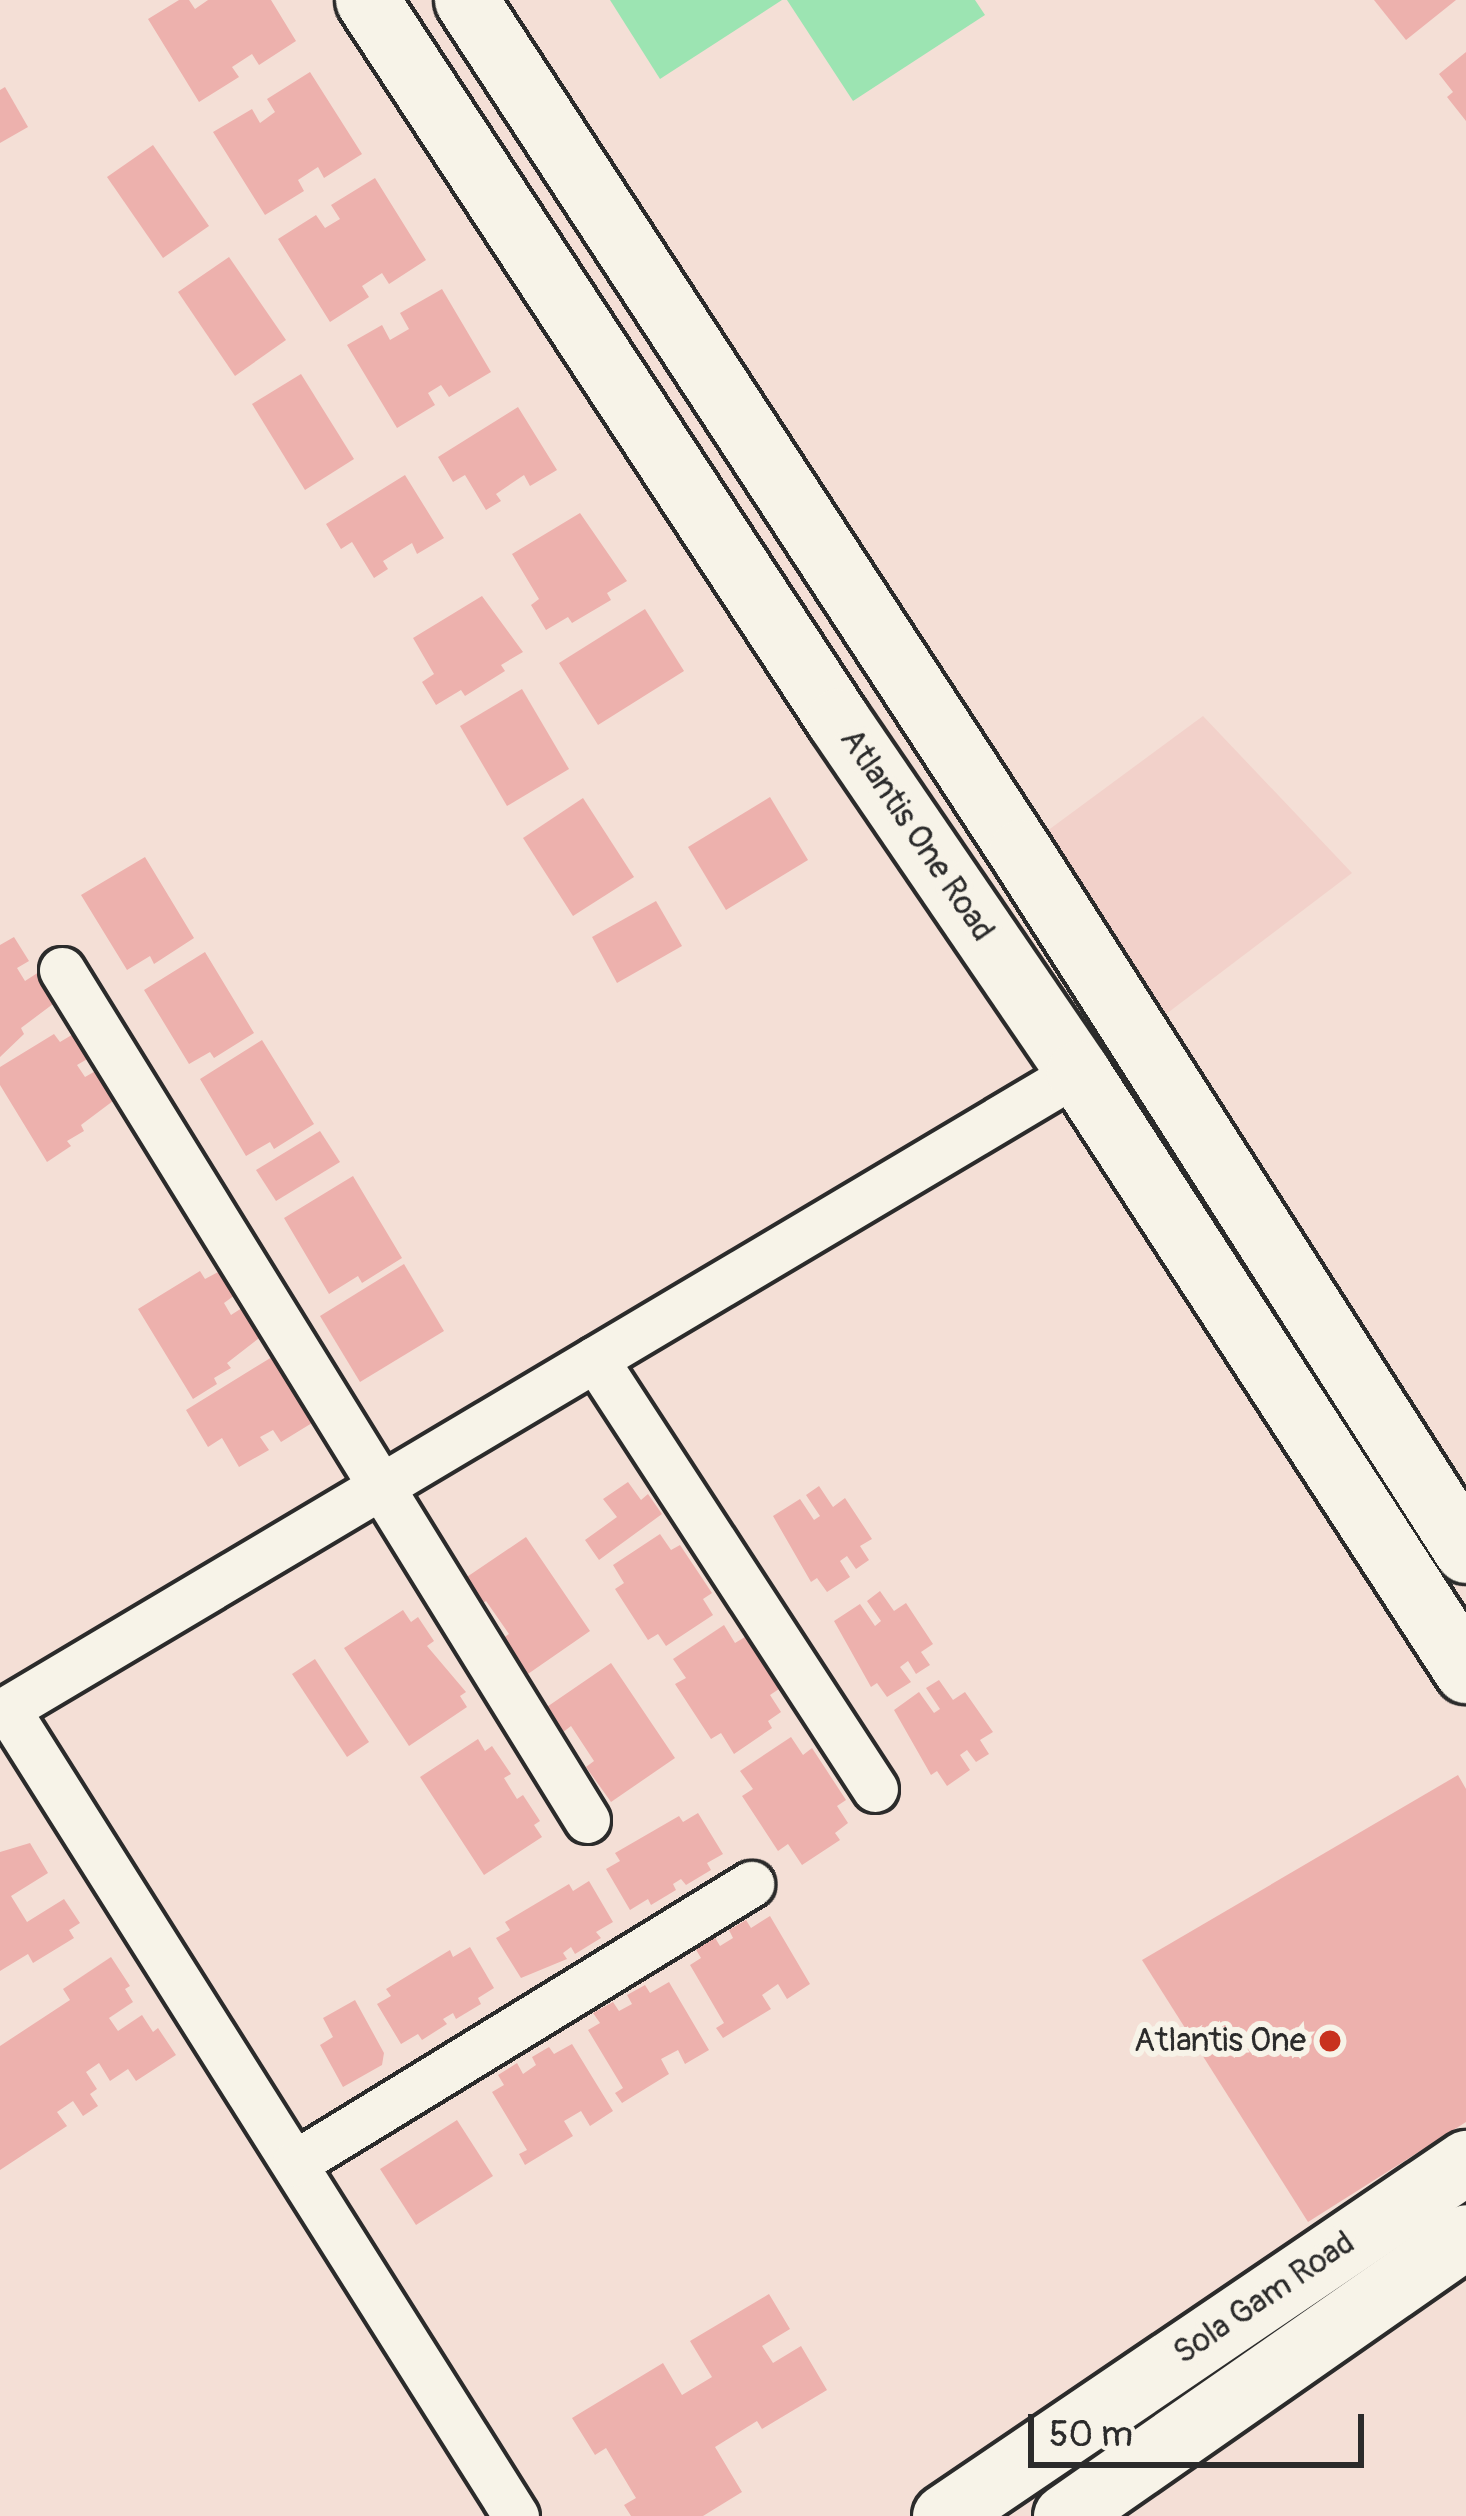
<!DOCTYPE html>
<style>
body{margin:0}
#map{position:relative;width:1466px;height:2516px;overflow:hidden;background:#f4dfd6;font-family:Pangolin,sans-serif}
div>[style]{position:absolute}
.built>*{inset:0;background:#f2d1ca}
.green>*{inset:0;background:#9ce4b2}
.building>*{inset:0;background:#edb1ad}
.roads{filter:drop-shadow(3px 0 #2b2b2b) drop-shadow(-3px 0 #2b2b2b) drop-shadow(0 3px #2b2b2b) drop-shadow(0 -3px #2b2b2b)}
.street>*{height:45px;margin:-22.5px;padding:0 22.5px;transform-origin:22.5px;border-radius:22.5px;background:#f7f3e8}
.secondary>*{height:63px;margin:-31.5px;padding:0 31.5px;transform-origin:31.5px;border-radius:31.5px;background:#f7f3e8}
.dots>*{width:33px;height:33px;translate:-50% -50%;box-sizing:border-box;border:6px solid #f7f3e8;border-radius:50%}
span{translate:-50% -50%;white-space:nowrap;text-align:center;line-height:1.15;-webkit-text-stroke:12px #f7f3e8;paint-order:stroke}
.street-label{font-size:33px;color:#2b2b2b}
.poi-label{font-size:33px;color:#2b2b2b}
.right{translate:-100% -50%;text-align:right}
.scale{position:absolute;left:1028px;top:2414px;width:336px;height:54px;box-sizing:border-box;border:6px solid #2b2b2b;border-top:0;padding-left:15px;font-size:36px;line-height:42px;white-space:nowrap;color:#2b2b2b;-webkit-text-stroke:9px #f7f3e8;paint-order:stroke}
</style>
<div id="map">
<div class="built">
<div style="clip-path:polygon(1203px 716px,1352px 873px,1149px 1027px,1020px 851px)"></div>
</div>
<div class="green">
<div style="clip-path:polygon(610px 0,782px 0,660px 79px)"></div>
<div style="clip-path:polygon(787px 0,975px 0,985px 15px,853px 101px)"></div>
</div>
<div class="building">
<div style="clip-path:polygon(179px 0,189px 0,195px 9px,208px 0,271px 0,296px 41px,259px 65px,252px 54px,232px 67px,239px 77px,199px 102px,148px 19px)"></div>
<div style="clip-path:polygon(1374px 0,1456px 0,1406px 40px)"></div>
<div style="clip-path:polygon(1466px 52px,1466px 121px,1447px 97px,1453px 92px,1439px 74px)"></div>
<div style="clip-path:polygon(310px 72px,362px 154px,324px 178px,318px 167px,298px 180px,304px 191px,265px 215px,213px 132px,252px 109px,260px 123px,275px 112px,267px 99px)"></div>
<div style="clip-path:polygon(5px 87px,28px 127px,0 143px,0 90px)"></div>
<div style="clip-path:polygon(153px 145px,209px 226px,163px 258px,107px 177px)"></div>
<div style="clip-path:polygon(375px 178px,426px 260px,389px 284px,382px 273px,362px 286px,369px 297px,330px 322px,278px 239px,316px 215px,325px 228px,340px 219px,331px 205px)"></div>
<div style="clip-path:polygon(229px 257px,286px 340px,235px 376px,178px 292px)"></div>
<div style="clip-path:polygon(442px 289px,491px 372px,449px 397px,441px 385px,428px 393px,435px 405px,397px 428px,347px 345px,382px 325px,390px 340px,409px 329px,400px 313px)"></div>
<div style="clip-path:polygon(301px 374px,354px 459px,305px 490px,252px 404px)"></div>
<div style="clip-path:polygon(518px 407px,557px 470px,530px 486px,524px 475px,496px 494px,501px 501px,486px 510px,465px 475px,453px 482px,438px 457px)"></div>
<div style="clip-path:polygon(405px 475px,444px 538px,417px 554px,412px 543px,383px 561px,388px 569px,374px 578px,352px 542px,341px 549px,326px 524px)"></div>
<div style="clip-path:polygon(580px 513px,627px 581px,607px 593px,611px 600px,572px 623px,568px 617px,546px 630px,531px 605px,539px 599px,512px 554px)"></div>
<div style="clip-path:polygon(482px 596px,523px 652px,501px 665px,505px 671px,465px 696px,461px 690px,436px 705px,422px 682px,434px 674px,413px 638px)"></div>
<div style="clip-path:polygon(645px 609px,684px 671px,598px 725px,559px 663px)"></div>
<div style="clip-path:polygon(522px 689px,569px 769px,507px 806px,460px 726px)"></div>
<div style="clip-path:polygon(770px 797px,808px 860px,726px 910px,688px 847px)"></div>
<div style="clip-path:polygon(583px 798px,634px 877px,573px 916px,523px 838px)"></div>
<div style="clip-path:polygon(145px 857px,194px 938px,154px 964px,150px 956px,127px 970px,81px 895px)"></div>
<div style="clip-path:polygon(656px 901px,682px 946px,617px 983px,592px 937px)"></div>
<div style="clip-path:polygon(14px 937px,29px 961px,17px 968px,25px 981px,39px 972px,57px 1001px,21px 1028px,24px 1034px,0 1057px,0 945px)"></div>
<div style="clip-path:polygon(205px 952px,254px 1033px,214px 1058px,210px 1052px,189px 1064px,144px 990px)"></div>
<div style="clip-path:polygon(75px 1033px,89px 1058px,77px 1065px,85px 1077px,99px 1069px,117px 1098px,81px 1125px,84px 1131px,67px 1141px,71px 1146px,47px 1162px,0 1085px,0 1067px,54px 1034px,60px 1042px)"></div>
<div style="clip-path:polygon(262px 1040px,314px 1124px,274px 1149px,270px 1142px,246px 1156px,200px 1079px)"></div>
<div style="clip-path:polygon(320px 1131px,340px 1162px,276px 1201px,256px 1170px)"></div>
<div style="clip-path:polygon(353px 1176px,402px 1258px,362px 1283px,358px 1276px,329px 1294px,284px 1218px)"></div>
<div style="clip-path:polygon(404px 1264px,444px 1331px,360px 1382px,320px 1316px)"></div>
<div style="clip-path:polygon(200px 1271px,205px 1279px,220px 1271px,235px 1295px,224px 1303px,231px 1315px,245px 1306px,263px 1335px,227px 1363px,231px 1368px,214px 1378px,217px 1384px,193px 1399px,138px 1309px)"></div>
<div style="clip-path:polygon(272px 1357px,312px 1423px,281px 1442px,273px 1430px,260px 1437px,269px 1450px,239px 1467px,222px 1438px,208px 1447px,186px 1410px)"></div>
<div style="clip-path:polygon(628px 1482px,641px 1500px,648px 1494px,662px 1514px,599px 1560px,585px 1540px,617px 1517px,603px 1499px)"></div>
<div style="clip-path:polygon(819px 1486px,833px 1507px,845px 1498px,872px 1539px,860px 1546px,869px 1560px,856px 1569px,847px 1556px,840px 1561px,850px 1577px,827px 1592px,817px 1578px,811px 1582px,773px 1516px,800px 1499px,814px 1520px,820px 1516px,806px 1495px)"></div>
<div style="clip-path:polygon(660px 1534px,671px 1550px,680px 1545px,712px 1593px,703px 1599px,713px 1615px,666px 1646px,658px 1634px,648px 1640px,615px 1589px,624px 1583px,613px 1565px)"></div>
<div style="clip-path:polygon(526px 1537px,590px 1631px,525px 1676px,500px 1640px,509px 1634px,486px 1601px,472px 1610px,455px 1585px)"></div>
<div style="clip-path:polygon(880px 1591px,894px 1611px,906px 1603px,933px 1644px,921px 1652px,930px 1665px,916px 1674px,908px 1661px,900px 1667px,911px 1682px,887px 1697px,877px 1683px,871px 1687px,834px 1621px,860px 1604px,875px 1626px,881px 1621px,867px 1601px)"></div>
<div style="clip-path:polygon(403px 1610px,411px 1622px,418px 1617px,434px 1641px,427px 1646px,466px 1692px,460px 1696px,467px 1707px,409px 1746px,344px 1648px)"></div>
<div style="clip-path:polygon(724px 1625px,735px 1643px,745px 1637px,779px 1689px,770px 1695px,781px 1712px,768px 1721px,772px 1728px,734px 1754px,721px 1733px,711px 1739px,675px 1684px,686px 1678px,673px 1659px)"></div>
<div style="clip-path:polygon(315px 1659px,369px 1742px,347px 1757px,292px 1674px)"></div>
<div style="clip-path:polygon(611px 1663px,675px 1758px,611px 1802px,586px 1767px,594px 1761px,571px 1726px,558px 1736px,541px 1711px)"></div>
<div style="clip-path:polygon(939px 1680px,953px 1700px,965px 1692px,993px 1732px,980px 1740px,989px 1754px,976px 1762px,967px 1750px,960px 1755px,970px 1770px,947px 1786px,937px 1771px,931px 1775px,894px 1710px,919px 1692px,934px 1713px,940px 1709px,926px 1688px)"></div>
<div style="clip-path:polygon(791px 1737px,803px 1755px,812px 1748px,846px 1800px,837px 1806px,848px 1823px,835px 1833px,840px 1840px,802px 1865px,788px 1844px,778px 1851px,742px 1796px,753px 1789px,740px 1771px)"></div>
<div style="clip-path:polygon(478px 1739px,485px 1751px,492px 1746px,511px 1774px,504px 1778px,517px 1799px,523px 1795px,540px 1821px,534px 1825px,542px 1837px,484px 1875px,420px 1777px)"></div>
<div style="clip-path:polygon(1458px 1775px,1466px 1789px,1466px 2122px,1308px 2222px,1142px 1960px)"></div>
<div style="clip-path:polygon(698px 1813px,723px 1854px,707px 1863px,711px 1870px,686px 1885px,681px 1879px,673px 1884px,676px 1890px,651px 1905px,648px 1899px,630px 1910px,606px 1869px,620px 1861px,615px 1853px,679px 1816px,683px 1822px)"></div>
<div style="clip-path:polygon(30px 1843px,48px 1873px,11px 1896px,27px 1922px,64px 1899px,80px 1923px,69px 1930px,74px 1938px,33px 1963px,28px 1954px,0 1971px,0 1852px)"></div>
<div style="clip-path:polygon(589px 1881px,613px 1922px,596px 1932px,601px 1938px,575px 1954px,571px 1947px,563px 1953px,567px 1959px,521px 1978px,496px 1938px,510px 1930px,505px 1922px,569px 1884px,573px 1891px)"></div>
<div style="clip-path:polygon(770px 1916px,810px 1984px,787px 1999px,778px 1984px,762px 1995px,771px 2009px,723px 2038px,716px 2028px,724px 2023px,690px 1965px,701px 1958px,695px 1948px,714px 1936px,720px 1946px,733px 1938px,729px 1930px,746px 1920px,751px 1928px)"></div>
<div style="clip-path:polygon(470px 1947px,494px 1988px,478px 1998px,481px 2004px,456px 2019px,453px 2013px,443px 2019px,447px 2024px,422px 2040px,418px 2034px,401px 2044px,377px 2004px,391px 1996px,386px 1989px,450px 1950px,453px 1957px)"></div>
<div style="clip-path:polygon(111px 1957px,130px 1986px,125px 1989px,133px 2002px,109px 2018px,118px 2031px,142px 2015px,153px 2032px,158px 2028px,176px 2055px,136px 2081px,128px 2069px,110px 2081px,99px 2063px,86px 2072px,97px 2089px,90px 2094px,98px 2106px,83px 2116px,73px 2101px,57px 2112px,67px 2126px,0 2170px,0 2046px,70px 2000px,63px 1989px)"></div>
<div style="clip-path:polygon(669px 1982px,709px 2050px,685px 2064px,678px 2050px,661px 2059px,669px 2074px,622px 2103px,615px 2093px,623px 2088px,588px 2030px,600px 2023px,593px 2013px,613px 2002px,619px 2011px,632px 2004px,627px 1995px,645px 1985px,650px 1993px)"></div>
<div style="clip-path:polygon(355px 2000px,384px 2053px,382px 2065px,343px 2087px,320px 2045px,333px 2037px,323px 2018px)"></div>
<div style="clip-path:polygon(572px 2044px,613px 2111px,590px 2126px,581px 2111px,564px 2121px,573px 2136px,525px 2165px,519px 2154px,527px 2150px,492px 2092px,504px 2085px,498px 2075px,517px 2063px,523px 2074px,536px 2065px,532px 2057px,549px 2047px,554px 2054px)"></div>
<div style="clip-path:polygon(457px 2120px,493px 2176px,416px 2225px,380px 2169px)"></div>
<div style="clip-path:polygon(769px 2294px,790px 2329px,762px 2346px,773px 2363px,801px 2346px,827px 2390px,762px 2429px,757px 2421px,715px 2447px,742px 2492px,703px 2516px,631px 2516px,624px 2505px,636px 2498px,606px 2448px,595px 2455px,572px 2418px,663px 2363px,682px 2395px,712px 2377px,690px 2341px)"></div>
</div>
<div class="roads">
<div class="street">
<div style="left:62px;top:970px;width:999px;rotate:58.3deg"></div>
<div style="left:595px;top:1359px;width:513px;rotate:56.93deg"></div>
<div style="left:7px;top:1709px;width:954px;rotate:57.76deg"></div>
<div style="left:0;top:1713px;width:1254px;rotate:-30.74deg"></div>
<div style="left:295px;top:2163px;width:535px;rotate:-31.46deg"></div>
</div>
<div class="secondary">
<div style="left:367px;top:0;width:860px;rotate:56.81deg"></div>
<div style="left:838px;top:720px;width:426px;rotate:55.7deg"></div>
<div style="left:1078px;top:1072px;width:714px;rotate:57.07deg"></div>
<div style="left:466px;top:0;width:1015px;rotate:56.94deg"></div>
<div style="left:1020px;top:851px;width:830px;rotate:57.5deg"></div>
<div style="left:944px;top:2516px;width:631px;rotate:-34.14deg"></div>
<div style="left:1065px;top:2516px;width:489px;rotate:-34.9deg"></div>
</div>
</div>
<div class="dots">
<div style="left:1330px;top:2041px;background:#c8321e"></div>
</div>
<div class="street-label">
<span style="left:917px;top:835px;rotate:56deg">Atlantis One Road</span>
<span style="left:1264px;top:2298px;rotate:-34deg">Sola Gam Road</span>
</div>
<div class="poi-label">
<span class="right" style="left:1306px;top:2041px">Atlantis One</span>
</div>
<div class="scale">50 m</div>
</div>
